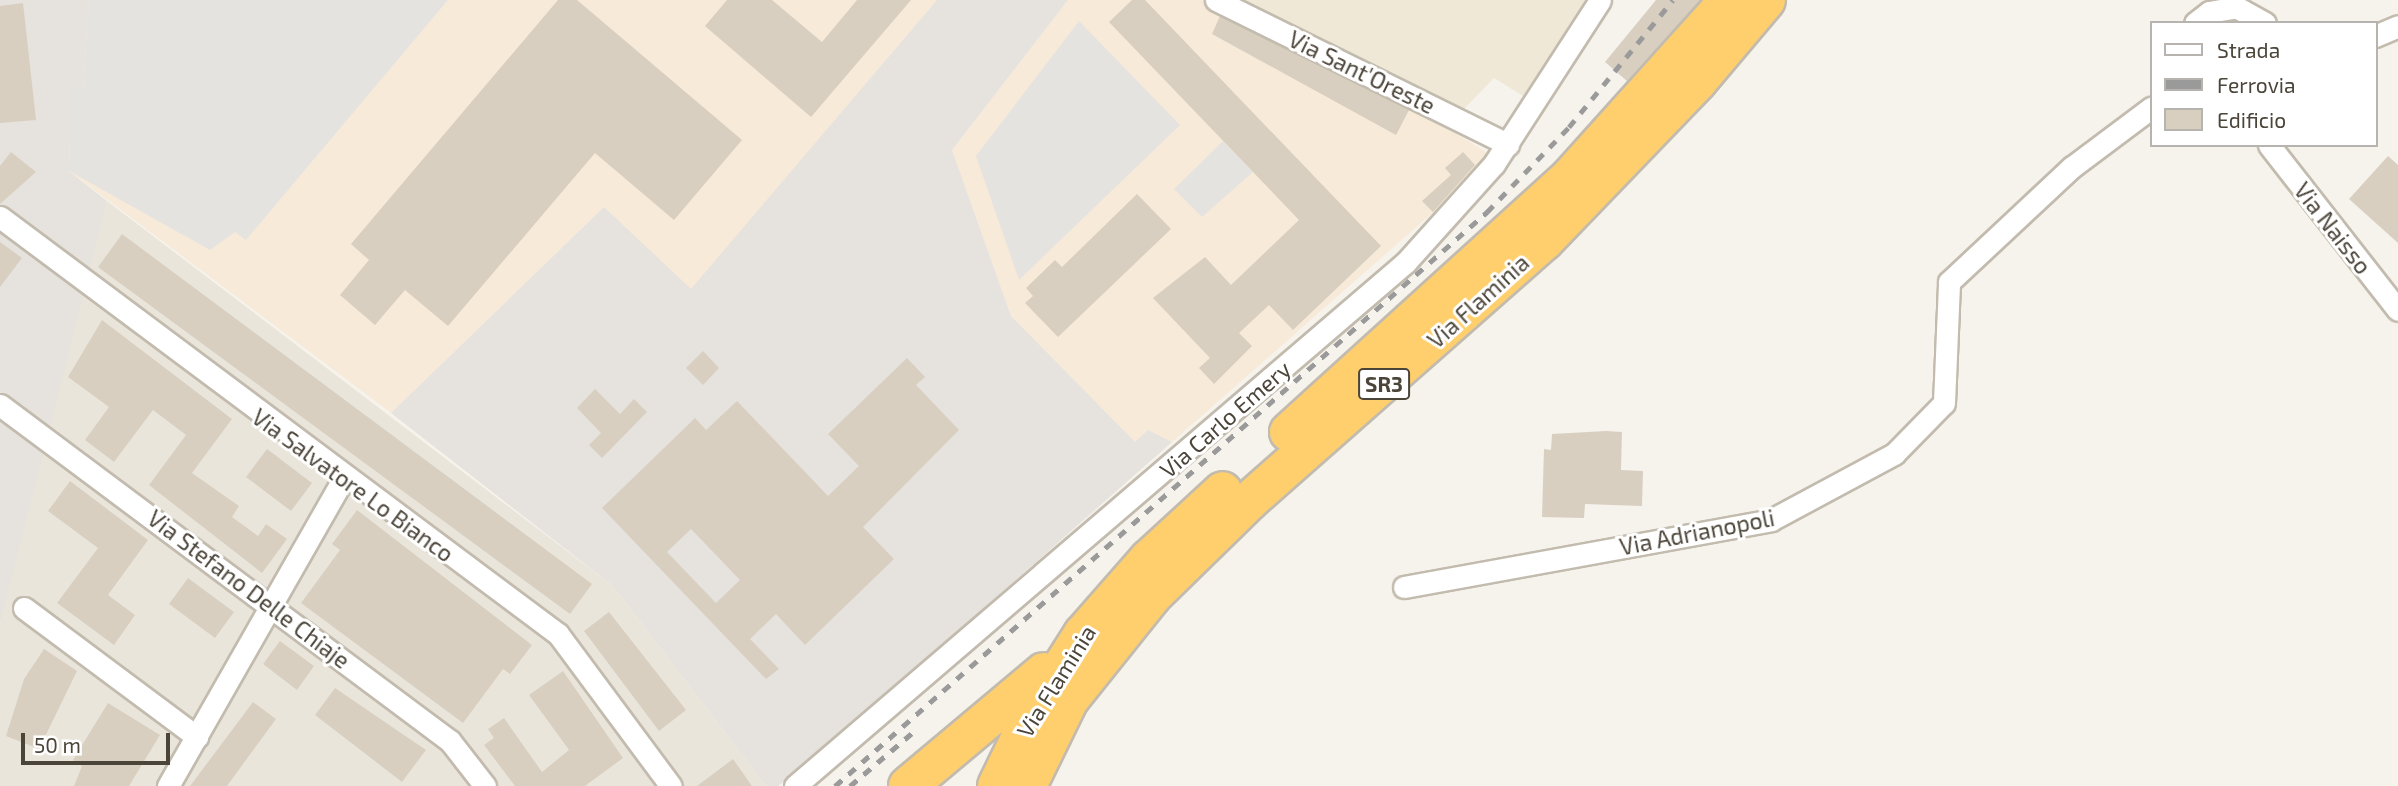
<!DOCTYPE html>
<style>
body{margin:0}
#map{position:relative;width:2398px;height:786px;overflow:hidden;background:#f6f3ec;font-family:"Exo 2",sans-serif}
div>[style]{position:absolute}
.residential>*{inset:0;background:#eae5da}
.commercial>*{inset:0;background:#f7ead8}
.industrial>*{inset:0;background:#e6e2dd}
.education>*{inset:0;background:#efe8d6}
.parking>*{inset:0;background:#e5e3e0}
.building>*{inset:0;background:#d8cfc1}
.roads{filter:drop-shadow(2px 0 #c2bbae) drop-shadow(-2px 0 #c2bbae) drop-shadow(0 2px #c2bbae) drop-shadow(0 -2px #c2bbae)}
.street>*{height:21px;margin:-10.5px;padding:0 10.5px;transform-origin:10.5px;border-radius:10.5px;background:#fff}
.highway>*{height:38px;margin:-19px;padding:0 19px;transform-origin:19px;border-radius:19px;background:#ffcf6e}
.rail>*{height:5px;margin-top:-2.5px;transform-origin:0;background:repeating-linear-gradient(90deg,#9a9a9a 0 9px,transparent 0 18px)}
span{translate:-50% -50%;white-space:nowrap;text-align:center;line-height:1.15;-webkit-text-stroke:6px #fff;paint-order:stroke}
.shield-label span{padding:2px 5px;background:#fff;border:2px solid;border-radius:5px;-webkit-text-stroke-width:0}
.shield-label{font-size:21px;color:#4b4439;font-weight:700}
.street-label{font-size:23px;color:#4b4439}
.legend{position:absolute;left:2150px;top:21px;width:228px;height:126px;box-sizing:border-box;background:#fff;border:2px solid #b7b4b0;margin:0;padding:9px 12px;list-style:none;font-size:21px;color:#4b4439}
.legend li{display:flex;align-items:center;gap:14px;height:35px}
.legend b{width:35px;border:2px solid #b7b4b0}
.scale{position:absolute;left:21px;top:733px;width:149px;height:32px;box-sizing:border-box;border:4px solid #4b4439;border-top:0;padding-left:9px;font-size:21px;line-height:24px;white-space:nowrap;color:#4b4439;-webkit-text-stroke:5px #fff;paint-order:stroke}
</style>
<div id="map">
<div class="residential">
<div style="clip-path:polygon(107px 201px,613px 586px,766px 786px,0 786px,0 624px,10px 565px)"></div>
</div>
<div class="commercial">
<div style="clip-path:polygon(88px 0,937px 0,691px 290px,604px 207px,391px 413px,69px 171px)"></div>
<div style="clip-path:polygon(1068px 0,1205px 0,1411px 105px,1489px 154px,1480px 171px,1172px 442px,1148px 430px,1135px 443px,1011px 316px,952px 150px)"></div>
</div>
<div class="industrial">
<div style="clip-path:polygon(0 0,89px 0,83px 90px,71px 89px,69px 171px,107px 201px,0 624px)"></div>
<div style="clip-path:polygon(937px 0,1068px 0,952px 150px,1011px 316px,1135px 442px,1148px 430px,1172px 442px,823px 750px,778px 786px,766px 786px,613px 586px,391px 413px,604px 207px,691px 289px)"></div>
</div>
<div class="education">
<div style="clip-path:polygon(1235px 0,1585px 0,1523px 96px,1494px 78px,1462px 111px)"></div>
</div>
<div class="parking">
<div style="clip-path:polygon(89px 0,448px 0,246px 240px,235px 232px,210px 250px,69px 171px,70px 89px,83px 89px)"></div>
<div style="clip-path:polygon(1079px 21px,1180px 125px,1019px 280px,976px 156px)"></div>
<div style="clip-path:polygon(1223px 141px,1253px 172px,1202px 217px,1174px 189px)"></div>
</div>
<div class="building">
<div style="clip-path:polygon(558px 0,577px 0,742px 140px,674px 220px,595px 153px,448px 326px,405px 290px,375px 325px,340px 295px,369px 260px,351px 244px)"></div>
<div style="clip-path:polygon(727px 0,772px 0,822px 42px,857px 0,911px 0,811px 117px,705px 26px)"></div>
<div style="clip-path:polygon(1132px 0,1145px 0,1381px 246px,1293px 330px,1269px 305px,1239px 333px,1252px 346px,1214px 384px,1199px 368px,1210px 358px,1153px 298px,1205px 257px,1231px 285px,1299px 220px,1109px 22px)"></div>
<div style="clip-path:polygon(1656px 0,1700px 0,1627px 81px,1605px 62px)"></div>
<div style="clip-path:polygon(23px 3px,36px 120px,0 123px,0 6px)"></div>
<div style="clip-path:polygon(1220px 16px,1409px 110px,1396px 135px,1212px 34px)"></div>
<div style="clip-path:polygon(11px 152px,36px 172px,0 204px,0 166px)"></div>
<div style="clip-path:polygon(1463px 152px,1475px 165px,1433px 212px,1422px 201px,1451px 175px,1445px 168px)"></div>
<div style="clip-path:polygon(2388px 156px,2398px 165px,2398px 243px,2349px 199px)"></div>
<div style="clip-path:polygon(1137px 194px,1171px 229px,1058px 337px,1025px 303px,1033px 296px,1026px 288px,1055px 260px,1062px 267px)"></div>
<div style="clip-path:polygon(122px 234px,592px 584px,570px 614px,98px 267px)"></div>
<div style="clip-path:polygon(0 242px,22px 258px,0 287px)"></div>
<div style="clip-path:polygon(102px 320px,232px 419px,192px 473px,239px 506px,232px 517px,258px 536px,266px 524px,287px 539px,262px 573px,149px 485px,186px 435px,153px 410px,114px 462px,85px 440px,109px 407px,68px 377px)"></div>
<div style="clip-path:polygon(703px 351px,719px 368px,703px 385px,686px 368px)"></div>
<div style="clip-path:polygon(evenodd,907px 358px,925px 377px,916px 385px,959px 430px,863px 527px,894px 559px,805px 645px,776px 614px,750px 639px,779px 669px,766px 679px,602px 508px,695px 418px,706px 430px,737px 401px,828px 496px,859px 466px,828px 434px,907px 358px,691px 529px,740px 580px,716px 603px,667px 552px,691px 529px)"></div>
<div style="clip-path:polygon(595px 389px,620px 414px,634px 399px,647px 412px,602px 458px,589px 445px,601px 433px,577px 408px)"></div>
<div style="clip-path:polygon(1606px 431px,1622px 432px,1621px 470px,1643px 471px,1642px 506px,1585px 504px,1584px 518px,1542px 517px,1544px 449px,1551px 450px,1552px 434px)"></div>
<div style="clip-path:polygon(267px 449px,312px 483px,291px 511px,246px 477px)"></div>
<div style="clip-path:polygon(70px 481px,148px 540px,108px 595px,135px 615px,114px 645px,57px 603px,98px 548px,48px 511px)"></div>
<div style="clip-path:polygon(357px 510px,532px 645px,510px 674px,503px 669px,463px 723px,301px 603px,340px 550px,332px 544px)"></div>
<div style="clip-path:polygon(188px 578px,234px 612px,215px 638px,169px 604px)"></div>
<div style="clip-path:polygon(609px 612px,686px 710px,659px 731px,584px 631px)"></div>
<div style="clip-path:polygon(280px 641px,314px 666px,297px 690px,263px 664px)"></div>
<div style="clip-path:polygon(44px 649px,77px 671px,39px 749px,6px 736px,24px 679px)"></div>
<div style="clip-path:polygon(563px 671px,623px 758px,585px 786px,515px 786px,484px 745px,494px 738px,488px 729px,504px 718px,542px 772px,569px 750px,529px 695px)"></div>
<div style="clip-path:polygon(335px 688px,426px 750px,402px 782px,315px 715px)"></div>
<div style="clip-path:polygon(253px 702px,276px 719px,227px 786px,190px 786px)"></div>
<div style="clip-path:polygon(108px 703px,160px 735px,129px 786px,74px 786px,82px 766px,73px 760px)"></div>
<div style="clip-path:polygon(733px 759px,752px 786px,697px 786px)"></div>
</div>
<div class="roads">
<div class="street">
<div style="left:1216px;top:0;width:326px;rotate:26.3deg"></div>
<div style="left:2195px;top:23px;width:18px;rotate:-38deg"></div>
<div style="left:2209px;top:12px;width:27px;rotate:-10deg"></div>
<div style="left:2236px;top:7px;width:33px;rotate:29deg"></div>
<div style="left:2375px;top:36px;width:25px;rotate:-23deg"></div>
<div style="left:2269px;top:145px;width:209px;rotate:52deg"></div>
<div style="left:0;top:217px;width:697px;rotate:36.77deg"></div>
<div style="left:558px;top:634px;width:189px;rotate:53.4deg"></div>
<div style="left:0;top:405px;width:562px;rotate:36.75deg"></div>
<div style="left:450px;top:741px;width:57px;rotate:52.1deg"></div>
<div style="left:1404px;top:587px;width:373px;rotate:-10.3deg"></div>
<div style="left:1771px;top:520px;width:140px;rotate:-28.2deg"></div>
<div style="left:1894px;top:454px;width:71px;rotate:-45.6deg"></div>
<div style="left:1944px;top:403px;width:121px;rotate:-87.6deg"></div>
<div style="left:1949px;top:282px;width:168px;rotate:-43.1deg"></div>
<div style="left:2072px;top:167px;width:99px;rotate:-36.8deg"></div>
<div style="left:24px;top:608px;width:216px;rotate:36.7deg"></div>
<div style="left:168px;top:786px;width:357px;rotate:-60.3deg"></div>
<div style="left:795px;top:786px;width:805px;rotate:-40.62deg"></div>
<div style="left:1406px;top:262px;width:132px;rotate:-48.1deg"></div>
<div style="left:1494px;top:164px;width:195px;rotate:-57.1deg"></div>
</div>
<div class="highway">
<div style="left:1289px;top:432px;width:379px;rotate:-42.2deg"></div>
<div style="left:1570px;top:177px;width:238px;rotate:-48.1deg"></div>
<div style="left:908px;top:786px;width:177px;rotate:-40deg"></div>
<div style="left:997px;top:786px;width:80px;rotate:-64.1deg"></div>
<div style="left:1032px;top:714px;width:95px;rotate:-57.5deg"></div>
<div style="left:1083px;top:634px;width:100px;rotate:-48.7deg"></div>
<div style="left:1149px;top:559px;width:100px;rotate:-42.6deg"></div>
<div style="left:1027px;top:786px;width:96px;rotate:-64deg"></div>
<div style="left:1069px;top:700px;width:133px;rotate:-51.4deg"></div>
<div style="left:1152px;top:596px;width:136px;rotate:-44.4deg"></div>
<div style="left:1249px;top:501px;width:393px;rotate:-41.4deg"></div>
<div style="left:1544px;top:241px;width:221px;rotate:-46.1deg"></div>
<div style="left:1697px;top:82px;width:107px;rotate:-49.9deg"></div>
</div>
</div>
<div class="rail">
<div style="left:835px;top:786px;width:869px;rotate:-41.36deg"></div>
<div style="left:1487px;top:212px;width:118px;rotate:-46deg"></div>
<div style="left:1569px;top:127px;width:164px;rotate:-50.7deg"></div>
<div style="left:850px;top:786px;width:82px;rotate:-40.5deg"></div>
</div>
<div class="shield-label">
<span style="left:1384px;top:384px">SR3</span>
</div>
<div class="street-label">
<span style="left:1362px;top:72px;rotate:26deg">Via Sant'Oreste</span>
<span style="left:2333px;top:228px;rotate:52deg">Via Naisso</span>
<span style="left:1478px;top:301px;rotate:-42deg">Via Flaminia</span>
<span style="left:1225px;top:419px;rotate:-41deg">Via Carlo Emery</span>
<span style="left:353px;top:485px;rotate:36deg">Via Salvatore Lo Bianco</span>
<span style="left:1697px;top:532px;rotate:-11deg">Via Adrianopoli</span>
<span style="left:249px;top:589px;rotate:37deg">Via Stefano Delle Chiaje</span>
<span style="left:1056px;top:681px;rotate:-58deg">Via Flaminia</span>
</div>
<ul class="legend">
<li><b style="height:9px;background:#fff"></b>Strada</li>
<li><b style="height:9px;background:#9a9a9a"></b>Ferrovia</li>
<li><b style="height:19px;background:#d8cfc1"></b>Edificio</li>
</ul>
<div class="scale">50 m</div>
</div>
